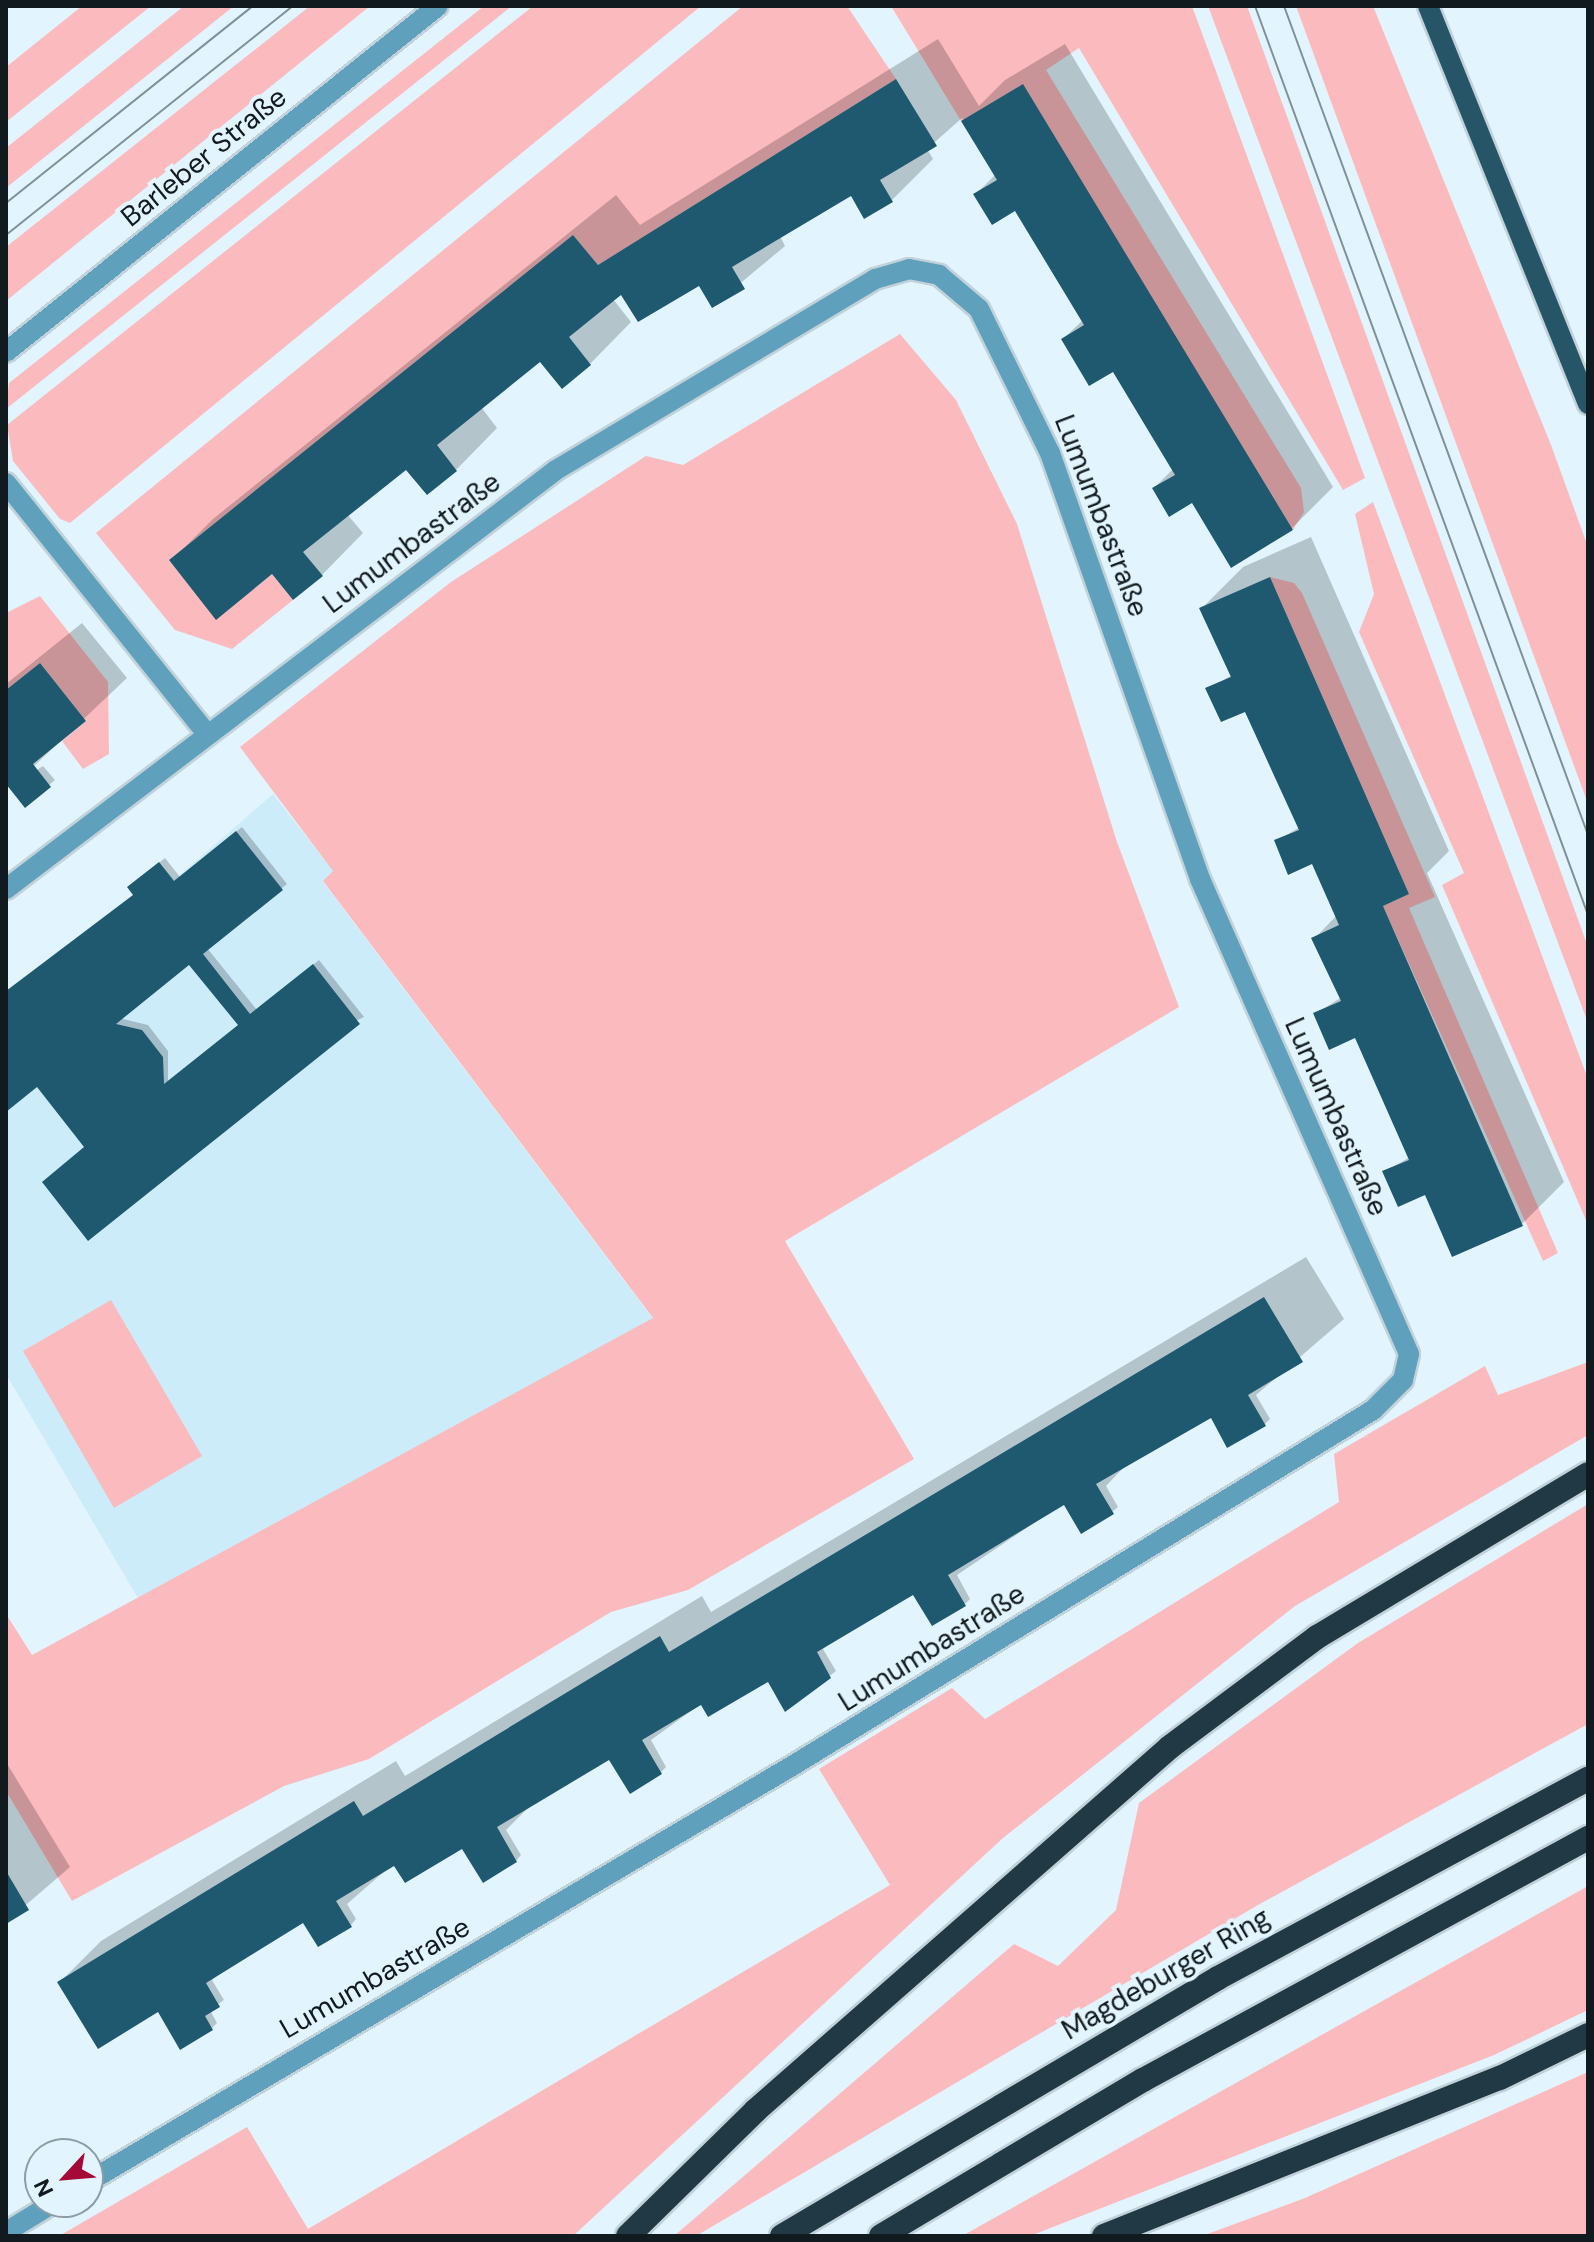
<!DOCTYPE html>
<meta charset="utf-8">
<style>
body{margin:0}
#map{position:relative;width:1594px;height:2242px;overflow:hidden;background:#e2f5fe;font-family:"DM Sans",sans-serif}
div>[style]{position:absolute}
.built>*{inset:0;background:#ccecfa}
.green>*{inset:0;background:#fbbabd}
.shadow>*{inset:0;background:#0003}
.building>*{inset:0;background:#1f596f}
.roads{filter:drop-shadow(2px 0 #c1d2da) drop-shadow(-2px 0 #c1d2da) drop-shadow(0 2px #c1d2da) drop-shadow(0 -2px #c1d2da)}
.minor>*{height:20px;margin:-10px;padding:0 10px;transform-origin:10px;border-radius:10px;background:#5fa1bd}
.major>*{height:20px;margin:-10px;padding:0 10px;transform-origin:10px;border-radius:10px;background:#265568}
.highway>*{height:24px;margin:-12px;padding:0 12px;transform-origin:12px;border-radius:12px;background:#213944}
.tram>*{height:2px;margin:-1px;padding:0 1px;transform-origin:1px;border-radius:1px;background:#819096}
span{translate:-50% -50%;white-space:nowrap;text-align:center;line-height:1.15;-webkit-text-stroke:8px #e2f5fe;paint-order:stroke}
.street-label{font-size:28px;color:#111a1e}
.frame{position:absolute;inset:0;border:8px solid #111a1e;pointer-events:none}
.north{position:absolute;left:24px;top:2138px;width:80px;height:80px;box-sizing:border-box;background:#e2f5fe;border:2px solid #8e9da4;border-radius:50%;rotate:244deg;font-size:22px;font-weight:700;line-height:32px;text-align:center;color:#111a1e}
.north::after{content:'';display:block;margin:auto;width:28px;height:36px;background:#a50a36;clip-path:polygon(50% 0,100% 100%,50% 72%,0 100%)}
</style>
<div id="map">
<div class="built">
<div style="clip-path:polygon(273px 794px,334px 872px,323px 882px,653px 1319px,139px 1600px,6px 1374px,6px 991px,133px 895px,159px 862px,174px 880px)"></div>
</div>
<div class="green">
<div style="clip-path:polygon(82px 6px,151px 6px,6px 122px,6px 67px)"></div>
<div style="clip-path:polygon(184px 6px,234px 6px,6px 188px,6px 148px)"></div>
<div style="clip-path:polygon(310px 6px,370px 6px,6px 301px,6px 247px)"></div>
<div style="clip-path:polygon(484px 6px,512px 6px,6px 409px,9px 383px)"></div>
<div style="clip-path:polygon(533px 6px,701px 6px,70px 523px,60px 519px,13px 461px,7px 425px)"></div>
<div style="clip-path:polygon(743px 6px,847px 6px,896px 79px,598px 265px,573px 235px,169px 560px,216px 619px,272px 574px,293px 600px,232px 649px,175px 630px,96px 533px)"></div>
<div style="clip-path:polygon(891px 6px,1192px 6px,1365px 478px,1343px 490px,1079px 48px,1046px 70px,1301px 488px,1304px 512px,1293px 530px,1020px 86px,961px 121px)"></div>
<div style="clip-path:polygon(1208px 6px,1247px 6px,1588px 947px,1588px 1023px)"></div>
<div style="clip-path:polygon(1296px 6px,1373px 6px,1551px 445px,1588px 547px,1588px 804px)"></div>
<div style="clip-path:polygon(900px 334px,956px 400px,1017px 524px,1117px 842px,1179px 1007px,785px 1241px,914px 1459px,688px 1590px,611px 1612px,369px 1759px,284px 1786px,72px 1901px,6px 1791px,6px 1614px,32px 1655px,653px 1318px,323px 881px,333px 871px,240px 747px,451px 582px,646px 456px,683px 465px)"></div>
<div style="clip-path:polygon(1373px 502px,1588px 1079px,1588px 1225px,1442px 885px,1464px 873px,1359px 632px,1374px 594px,1355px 514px)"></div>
<div style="clip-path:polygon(1270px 577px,1294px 583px,1302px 593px,1435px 897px,1409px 908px,1558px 1253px,1543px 1261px,1383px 906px,1409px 894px)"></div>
<div style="clip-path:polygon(40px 596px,108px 682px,109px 754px,83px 769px,62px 741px,86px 721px,40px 663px,6px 690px,6px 613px)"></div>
<div style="clip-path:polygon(111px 1300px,202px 1456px,114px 1508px,23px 1351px)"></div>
<div style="clip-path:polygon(1588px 1362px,1588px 1435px,1295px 1606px,1003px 1838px,573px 2236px,59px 2236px,247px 2127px,308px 2229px,890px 1885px,819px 1769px,952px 1688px,985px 1719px,1339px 1502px,1334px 1454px,1485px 1366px,1498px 1395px)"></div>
<div style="clip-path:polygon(1588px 1504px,1588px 1724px,1258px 1905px,696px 2236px,674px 2236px,1014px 1944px,1058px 1966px,1116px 1910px,1139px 1803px,1358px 1643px)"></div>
<div style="clip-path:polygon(1588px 1886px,1588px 2010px,1494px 2055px,1030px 2236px,962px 2236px)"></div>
<div style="clip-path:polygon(1588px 2072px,1588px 2236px,1202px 2236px,1305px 2198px)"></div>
</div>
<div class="shadow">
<div style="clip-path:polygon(938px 39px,979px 106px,1005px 80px,1065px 44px,1333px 487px,1291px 529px,1154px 488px,1173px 469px,1114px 369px,1063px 339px,1083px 320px,1016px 208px,976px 194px,996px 174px,962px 118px,927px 149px,933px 159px,892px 200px,852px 193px,780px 236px,785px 246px,713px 306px,700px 283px,622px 292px,613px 299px,631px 322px,590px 364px,541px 359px,481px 407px,497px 428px,456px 470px,407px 467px,347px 514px,363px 533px,322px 575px,172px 560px,213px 519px,616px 195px,640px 225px)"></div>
<div style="clip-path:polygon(1311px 537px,1449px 851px,1427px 873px,1564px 1182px,1522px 1224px,1384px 1172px,1410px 1157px,1356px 1035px,1315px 1014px,1342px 997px,1314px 939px,1337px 915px,1313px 862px,1276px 841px,1300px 827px,1246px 709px,1208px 689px,1232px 675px,1202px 608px,1243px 567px)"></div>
<div style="clip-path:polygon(82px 623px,127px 678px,14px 785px,43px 766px,55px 780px,25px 805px,6px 784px,6px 684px)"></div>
<div style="clip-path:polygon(evenodd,242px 827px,287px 884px,207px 948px,257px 1010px,319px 960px,364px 1017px,87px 1147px,37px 1084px,6px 1109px,6px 992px,136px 894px,135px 882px,165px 858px,180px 877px,242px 827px,190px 962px,240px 1024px,168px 1081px,168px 1051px,148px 1025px,119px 1018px,190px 962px)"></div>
<div style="clip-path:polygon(1306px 1257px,1344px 1319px,1256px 1395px,1270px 1419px,1264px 1425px,1211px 1415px,1128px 1463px,1106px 1486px,1118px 1507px,1112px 1512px,1065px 1502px,957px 1575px,970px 1599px,965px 1604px,914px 1592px,831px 1641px,823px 1649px,836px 1671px,786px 1709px,768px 1679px,702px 1703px,651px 1740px,666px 1767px,661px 1772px,610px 1757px,533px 1803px,506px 1830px,521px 1855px,516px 1861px,463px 1846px,394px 1863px,347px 1904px,356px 1919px,351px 1925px,303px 1921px,221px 1971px,212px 1980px,224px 2000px,210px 2010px,217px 2023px,212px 2028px,60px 1982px,101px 1941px,396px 1761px,405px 1776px,702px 1596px,711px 1612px)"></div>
<div style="clip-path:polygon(6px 1762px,70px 1867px,6px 1922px)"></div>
</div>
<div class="building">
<div style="clip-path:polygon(896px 79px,937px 146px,880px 180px,893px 202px,864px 219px,851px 196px,732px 267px,745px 289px,712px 308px,699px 286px,638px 322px,621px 295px,569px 337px,591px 365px,562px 389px,540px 362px,437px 445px,457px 471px,427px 495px,406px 470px,303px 552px,323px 576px,293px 600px,272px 574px,216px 620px,169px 560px,573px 235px,598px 265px)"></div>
<div style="clip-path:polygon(1023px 84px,1293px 530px,1231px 568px,1192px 503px,1169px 517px,1152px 488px,1175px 475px,1113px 372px,1089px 386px,1061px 339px,1084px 325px,1015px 211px,992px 225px,973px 194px,997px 180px,961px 121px)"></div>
<div style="clip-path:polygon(1270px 577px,1409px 894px,1383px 906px,1523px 1226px,1452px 1257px,1425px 1195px,1398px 1207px,1382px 1171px,1409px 1160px,1355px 1038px,1329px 1050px,1313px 1013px,1341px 1001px,1311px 938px,1339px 925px,1312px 864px,1288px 875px,1274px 840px,1299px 830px,1245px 712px,1221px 722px,1205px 688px,1231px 677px,1199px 608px)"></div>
<div style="clip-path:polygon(40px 663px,86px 721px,33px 764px,51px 787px,25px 808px,6px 784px,6px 690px)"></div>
<div style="clip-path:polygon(evenodd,236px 831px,283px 890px,203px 954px,250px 1014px,313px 964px,360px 1024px,88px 1241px,42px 1182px,84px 1147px,37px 1087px,6px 1112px,6px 991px,133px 895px,127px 887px,159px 862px,174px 881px,236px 831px,189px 965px,238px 1025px,164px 1084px,163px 1057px,142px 1030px,116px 1024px,189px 965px)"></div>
<div style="clip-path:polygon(1264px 1297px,1303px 1362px,1248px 1395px,1266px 1426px,1227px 1448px,1211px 1418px,1096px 1484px,1114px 1514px,1081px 1534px,1064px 1505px,948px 1575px,966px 1606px,932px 1626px,913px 1595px,817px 1652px,831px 1678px,785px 1712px,768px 1682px,708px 1717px,701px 1705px,642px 1740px,662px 1774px,630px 1794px,609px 1760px,497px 1827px,517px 1862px,483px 1883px,462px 1849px,405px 1883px,394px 1866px,336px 1901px,352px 1927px,318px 1947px,303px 1923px,206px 1983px,220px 2007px,205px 2016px,213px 2030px,180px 2050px,158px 2012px,98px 2049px,57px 1982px,354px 1801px,363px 1816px,660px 1636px,669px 1652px)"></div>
<div style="clip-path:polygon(6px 1871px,29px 1910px,6px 1924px)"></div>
</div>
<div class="roads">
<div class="minor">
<div style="left:6px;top:352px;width:553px;rotate:-38.69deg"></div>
<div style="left:6px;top:483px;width:322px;rotate:51.3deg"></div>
<div style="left:6px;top:889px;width:691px;rotate:-37.3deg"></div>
<div style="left:556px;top:470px;width:372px;rotate:-30.9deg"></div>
<div style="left:875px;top:279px;width:35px;rotate:-16deg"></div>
<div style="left:909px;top:269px;width:31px;rotate:11deg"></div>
<div style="left:939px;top:275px;width:52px;rotate:40.4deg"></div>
<div style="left:979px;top:309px;width:161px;rotate:63.8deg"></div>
<div style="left:1050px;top:453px;width:452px;rotate:70.6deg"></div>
<div style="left:1200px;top:879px;width:519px;rotate:66.25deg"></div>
<div style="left:1409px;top:1354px;width:27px;rotate:103deg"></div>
<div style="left:1403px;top:1380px;width:42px;rotate:135deg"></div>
<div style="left:1373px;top:1410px;width:681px;rotate:148.5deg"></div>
<div style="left:792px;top:1766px;width:818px;rotate:149.42deg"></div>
<div style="left:6px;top:2232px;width:57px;rotate:-31.5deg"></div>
</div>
<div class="major">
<div style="left:1428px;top:6px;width:429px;rotate:68.1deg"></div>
</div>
<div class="highway">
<div style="left:628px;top:2236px;width:178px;rotate:-44.5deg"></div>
<div style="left:755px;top:2111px;width:552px;rotate:-41.25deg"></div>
<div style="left:1170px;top:1747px;width:184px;rotate:-36.8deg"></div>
<div style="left:1317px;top:1637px;width:316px;rotate:-31deg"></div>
<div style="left:782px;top:2236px;width:507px;rotate:-30.61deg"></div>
<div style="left:1218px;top:1978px;width:420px;rotate:-28.3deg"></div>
<div style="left:881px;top:2236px;width:305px;rotate:-30.8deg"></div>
<div style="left:1143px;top:2080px;width:507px;rotate:-28.54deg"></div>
<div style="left:1104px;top:2236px;width:426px;rotate:-21.8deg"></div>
<div style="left:1500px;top:2078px;width:98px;rotate:-26deg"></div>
</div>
</div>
<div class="tram">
<div style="left:1255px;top:6px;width:968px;rotate:69.88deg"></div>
<div style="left:1284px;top:6px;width:883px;rotate:69.86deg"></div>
<div style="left:6px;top:203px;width:316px;rotate:-38.6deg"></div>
<div style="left:6px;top:235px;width:367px;rotate:-38.6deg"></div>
</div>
<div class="street-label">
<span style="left:204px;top:157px;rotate:-39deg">Barleber Straße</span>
<span style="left:1101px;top:516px;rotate:69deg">Lumumbastraße</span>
<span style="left:412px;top:543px;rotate:-37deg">Lumumbastraße</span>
<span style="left:1336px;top:1117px;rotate:66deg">Lumumbastraße</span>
<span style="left:932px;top:1648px;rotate:-32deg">Lumumbastraße</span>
<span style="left:1166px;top:1974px;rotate:-30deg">Magdeburger Ring</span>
<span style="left:375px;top:1978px;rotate:-30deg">Lumumbastraße</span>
</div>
<div class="frame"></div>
<div class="north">N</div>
</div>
